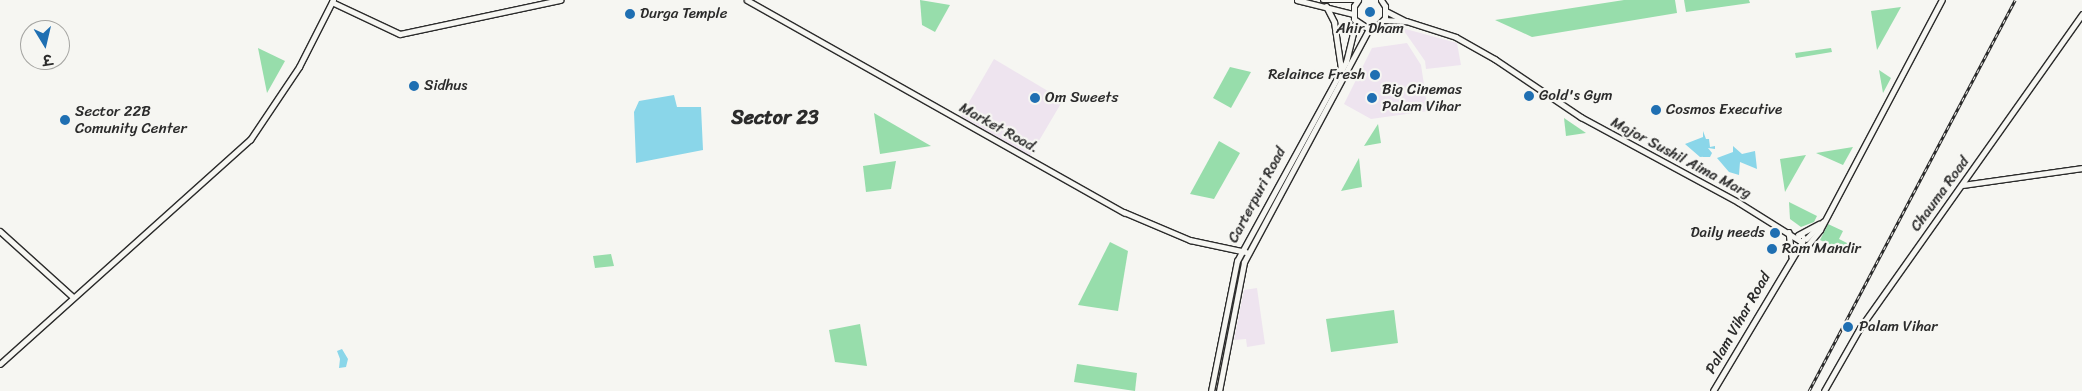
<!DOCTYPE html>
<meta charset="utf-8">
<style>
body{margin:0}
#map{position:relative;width:2082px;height:391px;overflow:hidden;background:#f6f6f2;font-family:Sriracha,"Playpen Sans Deva",sans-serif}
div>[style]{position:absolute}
.built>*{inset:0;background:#eee4ef}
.green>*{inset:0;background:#97ddab}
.water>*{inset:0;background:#8ad6e9}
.roads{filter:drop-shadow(1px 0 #2b2b2b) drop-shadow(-1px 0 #2b2b2b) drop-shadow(0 1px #2b2b2b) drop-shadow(0 -1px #2b2b2b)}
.tertiary>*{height:4.5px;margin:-2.25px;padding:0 2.25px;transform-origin:2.25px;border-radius:2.25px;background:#f6f6f2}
.tertiary>.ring{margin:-2.25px;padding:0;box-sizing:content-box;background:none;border:4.5px solid #f6f6f2;border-radius:50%}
.secondary>*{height:5px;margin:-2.5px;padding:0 2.5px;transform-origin:2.5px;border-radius:2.5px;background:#f6f6f2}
.rail>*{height:3px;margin-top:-1.5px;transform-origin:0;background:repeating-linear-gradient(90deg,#f6f6f2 0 4px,#2b2b2b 0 8px);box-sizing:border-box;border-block:1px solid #2b2b2b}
.dots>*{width:14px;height:14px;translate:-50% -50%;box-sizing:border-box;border:2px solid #f6f6f2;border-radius:50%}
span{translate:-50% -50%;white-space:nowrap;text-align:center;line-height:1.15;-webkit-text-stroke:4.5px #f6f6f2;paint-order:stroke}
.poi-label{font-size:15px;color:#2b2b2b}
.left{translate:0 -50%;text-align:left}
.right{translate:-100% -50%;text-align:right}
.street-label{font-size:15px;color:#2b2b2b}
.district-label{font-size:20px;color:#2b2b2b;font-weight:700}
.north{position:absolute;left:20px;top:20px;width:50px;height:50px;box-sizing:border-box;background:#f6f6f2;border:1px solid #a5a5a2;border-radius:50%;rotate:171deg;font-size:14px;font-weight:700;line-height:20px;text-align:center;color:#2b2b2b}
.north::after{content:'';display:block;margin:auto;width:18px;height:22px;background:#1f6fb2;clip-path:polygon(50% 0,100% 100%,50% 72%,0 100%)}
</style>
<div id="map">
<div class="built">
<div style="clip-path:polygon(1402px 28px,1457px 43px,1461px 65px,1426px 69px,1425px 61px)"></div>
<div style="clip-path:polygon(1407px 43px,1421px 65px,1428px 111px,1371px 119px,1344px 104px,1372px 48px)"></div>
<div style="clip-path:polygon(994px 59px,1063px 100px,1030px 156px,961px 116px)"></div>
<div style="clip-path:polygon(1257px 288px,1265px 344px,1247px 347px,1246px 339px,1234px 340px,1244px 290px)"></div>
</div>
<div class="green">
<div style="clip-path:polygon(920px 0,950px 5px,935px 32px,922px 25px)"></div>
<div style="clip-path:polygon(1624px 0,1675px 0,1677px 13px,1532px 37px,1495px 20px)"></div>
<div style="clip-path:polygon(1684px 0,1749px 0,1750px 3px,1686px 12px)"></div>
<div style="clip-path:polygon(1901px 7px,1877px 50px,1871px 11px)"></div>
<div style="clip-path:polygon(258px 48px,285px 61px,267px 93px)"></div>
<div style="clip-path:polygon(1831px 48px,1832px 52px,1796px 58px,1795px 53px)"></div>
<div style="clip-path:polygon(1230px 67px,1251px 72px,1231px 108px,1213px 98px)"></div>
<div style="clip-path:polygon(1879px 70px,1891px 78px,1883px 93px)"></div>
<div style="clip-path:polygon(874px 113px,931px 146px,880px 154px)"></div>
<div style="clip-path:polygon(1564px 118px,1586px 133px,1566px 136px)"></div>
<div style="clip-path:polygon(1378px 124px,1381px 143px,1364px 146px)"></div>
<div style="clip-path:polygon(1219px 141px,1240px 153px,1214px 199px,1190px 194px)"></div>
<div style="clip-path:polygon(1853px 147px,1843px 165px,1816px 153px)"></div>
<div style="clip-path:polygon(1806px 155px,1785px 192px,1780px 159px)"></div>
<div style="clip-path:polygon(1359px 158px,1362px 187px,1341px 191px)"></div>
<div style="clip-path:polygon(896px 161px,891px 189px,866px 192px,863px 166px)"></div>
<div style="clip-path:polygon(1789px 202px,1817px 216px,1814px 222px,1801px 227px,1790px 219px)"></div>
<div style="clip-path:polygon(1828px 224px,1843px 231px,1839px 239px,1853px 246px,1849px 254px,1820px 240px)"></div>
<div style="clip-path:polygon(1110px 242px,1128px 251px,1118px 311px,1078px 305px)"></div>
<div style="clip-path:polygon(611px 254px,614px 266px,595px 268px,593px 256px)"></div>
<div style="clip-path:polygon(1394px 310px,1398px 343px,1331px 352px,1326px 319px)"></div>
<div style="clip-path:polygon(860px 324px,867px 366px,835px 362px,829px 330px)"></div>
<div style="clip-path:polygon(1077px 364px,1137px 373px,1135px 391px,1074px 382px)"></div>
</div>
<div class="water">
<div style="clip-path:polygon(674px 95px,677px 107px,701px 107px,703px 150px,636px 163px,634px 112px,639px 101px)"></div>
<div style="clip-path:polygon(1703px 131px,1706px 139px,1709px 139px,1710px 147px,1715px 146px,1715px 149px,1708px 148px,1712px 153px,1710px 157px,1700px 157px,1685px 144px,1703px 137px)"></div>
<div style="clip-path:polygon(1733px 146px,1742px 154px,1755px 151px,1757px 169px,1740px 162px,1739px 175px,1729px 172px,1717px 158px,1733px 152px)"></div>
<div style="clip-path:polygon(342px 349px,348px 359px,346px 367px,339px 368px,340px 359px,337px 351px)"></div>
</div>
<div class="roads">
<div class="tertiary">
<div style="left:747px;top:0;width:433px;rotate:29.4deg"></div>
<div style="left:1124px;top:212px;width:72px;rotate:23deg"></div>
<div style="left:1190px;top:240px;width:57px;rotate:12.1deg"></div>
<div style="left:1297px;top:0;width:58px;rotate:14deg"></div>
<div style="left:1323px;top:0;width:32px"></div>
<div style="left:332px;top:2px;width:75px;rotate:25.2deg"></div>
<div style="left:400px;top:34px;width:164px;rotate:-12deg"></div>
<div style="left:1386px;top:11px;width:22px;rotate:27deg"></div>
<div style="left:1406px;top:21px;width:52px;rotate:17.7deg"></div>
<div style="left:1456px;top:37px;width:45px;rotate:29.4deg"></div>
<div style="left:1495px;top:59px;width:104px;rotate:34deg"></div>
<div style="left:1581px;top:117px;width:179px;rotate:28.4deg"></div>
<div style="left:1738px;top:202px;width:72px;rotate:31.9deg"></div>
<div style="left:1384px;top:20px;width:21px;rotate:3deg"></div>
<div style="left:1963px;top:185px;width:120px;rotate:-8.1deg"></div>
<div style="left:0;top:231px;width:98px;rotate:42.1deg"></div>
<div style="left:1789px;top:232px;width:25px;rotate:83deg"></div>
<div style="left:1798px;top:235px;width:24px;rotate:-28deg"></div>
<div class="ring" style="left:1799px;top:236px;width:1.5px;height:1.5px"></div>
<div style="left:1806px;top:239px;width:24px;rotate:-45deg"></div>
<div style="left:1794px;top:253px;width:16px;rotate:-30deg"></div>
<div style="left:1808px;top:245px;width:19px;rotate:-51deg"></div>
<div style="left:1820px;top:230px;width:260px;rotate:-62.1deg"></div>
<div style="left:0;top:364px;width:336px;rotate:-41.9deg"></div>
<div style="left:250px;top:140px;width:88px;rotate:-56.1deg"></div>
<div style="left:299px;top:67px;width:75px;rotate:-63.1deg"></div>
<div style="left:1713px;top:391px;width:174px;rotate:-59.1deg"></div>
<div style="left:1824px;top:391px;width:73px;rotate:-60.3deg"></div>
<div style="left:1860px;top:328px;width:384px;rotate:-54.7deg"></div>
</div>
<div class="secondary">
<div style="left:1358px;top:0;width:7px;rotate:124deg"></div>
<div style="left:1354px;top:6px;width:13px;rotate:90deg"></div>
<div style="left:1354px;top:19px;width:18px;rotate:34deg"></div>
<div style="left:1369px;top:29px;width:7px;rotate:-16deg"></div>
<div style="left:1376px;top:27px;width:13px;rotate:-45deg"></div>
<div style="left:1385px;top:18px;width:12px;rotate:-90deg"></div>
<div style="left:1385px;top:6px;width:7px;rotate:-124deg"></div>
<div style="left:1326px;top:6px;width:18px;rotate:63deg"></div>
<div style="left:1334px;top:22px;width:48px;rotate:81.5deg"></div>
<div style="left:1211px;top:391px;width:133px;rotate:-78.7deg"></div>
<div style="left:1237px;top:261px;width:227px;rotate:-61.3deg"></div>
<div style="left:1346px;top:62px;width:42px;rotate:-76.3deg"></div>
<div style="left:1219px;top:391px;width:131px;rotate:-79deg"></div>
<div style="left:1244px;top:262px;width:264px;rotate:-61.8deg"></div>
</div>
</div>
<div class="rail">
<div style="left:1809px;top:391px;width:442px;rotate:-62.2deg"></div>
</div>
<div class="dots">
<div style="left:1370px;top:12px;background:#1f6fb2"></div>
<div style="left:630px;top:14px;background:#1f6fb2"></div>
<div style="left:1375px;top:75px;background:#1f6fb2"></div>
<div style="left:414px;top:86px;background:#1f6fb2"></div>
<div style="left:1529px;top:96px;background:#1f6fb2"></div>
<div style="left:1035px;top:98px;background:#1f6fb2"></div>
<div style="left:1372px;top:98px;background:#1f6fb2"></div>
<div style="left:1656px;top:110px;background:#1f6fb2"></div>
<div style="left:65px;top:120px;background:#1f6fb2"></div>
<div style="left:1775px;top:233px;background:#1f6fb2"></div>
<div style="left:1772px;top:249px;background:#1f6fb2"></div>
<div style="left:1848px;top:327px;background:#1f6fb2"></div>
</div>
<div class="poi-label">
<span class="left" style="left:640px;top:14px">Durga Temple</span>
<span style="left:1370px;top:29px">Ahir Dham</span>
<span class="right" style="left:1365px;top:75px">Relaince Fresh</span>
<span class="left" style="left:424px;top:86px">Sidhus</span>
<span class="left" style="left:1382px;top:98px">Big Cinemas<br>Palam Vihar</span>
<span class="left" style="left:1539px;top:96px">Gold's Gym</span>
<span class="left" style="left:1045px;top:98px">Om Sweets</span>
<span class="left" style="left:1666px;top:110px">Cosmos Executive</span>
<span class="left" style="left:75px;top:120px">Sector 22B<br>Comunity Center</span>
<span class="right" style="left:1765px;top:233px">Daily needs</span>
<span class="left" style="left:1782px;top:249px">Ram Mandir</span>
<span class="left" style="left:1859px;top:327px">Palam Vihar</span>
</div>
<div class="street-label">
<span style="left:999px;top:128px;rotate:29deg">Market Road.</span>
<span style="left:1681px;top:158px;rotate:28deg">Major Sushil Aima Marg</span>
<span style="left:1940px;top:194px;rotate:-54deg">Chauma Road</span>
<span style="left:1257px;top:195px;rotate:-62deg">Carterpuri Road</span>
<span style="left:1738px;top:323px;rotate:-60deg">Palam Vihar Road</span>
</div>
<div class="district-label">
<span style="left:775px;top:117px">Sector 23</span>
</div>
<div class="north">उ</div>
</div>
